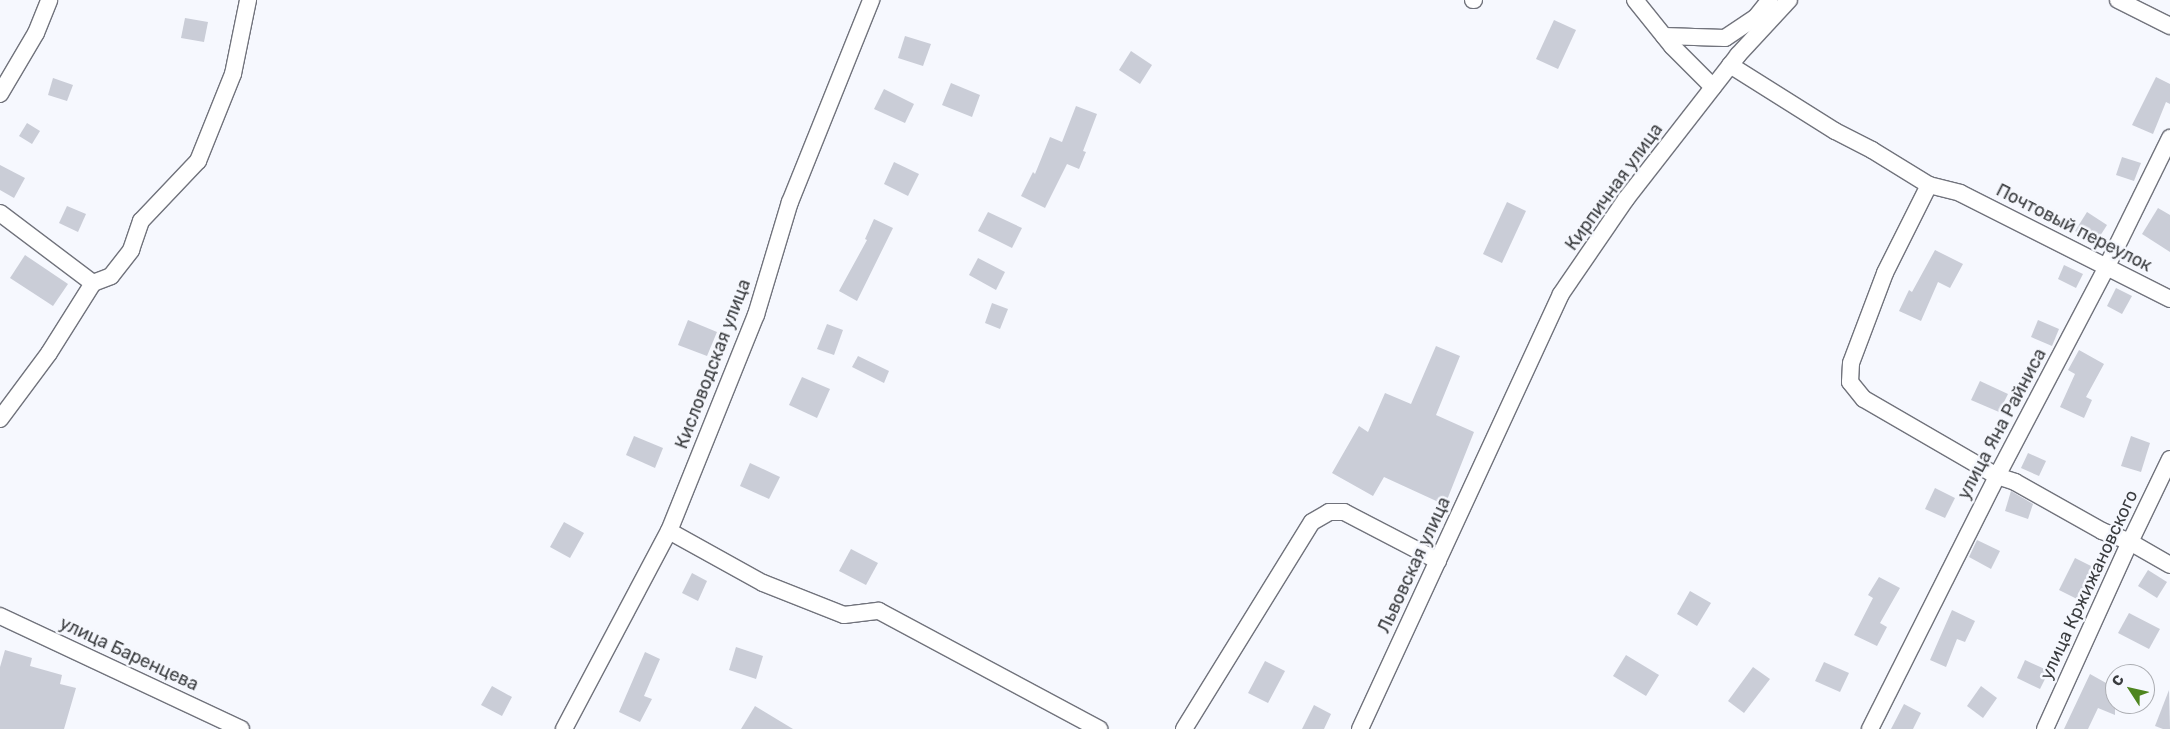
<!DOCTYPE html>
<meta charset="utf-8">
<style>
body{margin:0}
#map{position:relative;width:2170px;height:729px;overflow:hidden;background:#f6f8fe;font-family:Rubik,sans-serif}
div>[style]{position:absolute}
.building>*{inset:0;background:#cacdd7}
.roads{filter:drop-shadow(1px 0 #71737c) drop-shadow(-1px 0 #71737c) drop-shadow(0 1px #71737c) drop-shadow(0 -1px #71737c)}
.street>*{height:16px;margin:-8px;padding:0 8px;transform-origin:8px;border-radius:8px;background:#fff}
span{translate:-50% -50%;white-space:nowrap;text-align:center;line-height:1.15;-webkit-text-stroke:5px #f6f8fe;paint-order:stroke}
.street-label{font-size:18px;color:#3a3c3f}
.north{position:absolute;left:2105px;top:664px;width:50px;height:50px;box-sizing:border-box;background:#f6f8fe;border:1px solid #abadb2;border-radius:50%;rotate:305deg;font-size:14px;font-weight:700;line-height:20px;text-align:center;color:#3a3c3f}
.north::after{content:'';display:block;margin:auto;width:18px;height:22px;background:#4e851f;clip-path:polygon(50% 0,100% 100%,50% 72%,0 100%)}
</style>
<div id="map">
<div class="building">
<div style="clip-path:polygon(185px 18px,208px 22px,204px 42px,181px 38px)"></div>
<div style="clip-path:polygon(1554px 20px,1576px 30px,1558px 69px,1536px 59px)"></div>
<div style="clip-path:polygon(905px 36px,931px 44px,923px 66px,898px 58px)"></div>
<div style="clip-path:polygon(1131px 51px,1152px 65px,1140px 84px,1119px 70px)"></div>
<div style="clip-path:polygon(2156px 77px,2170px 84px,2170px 104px,2166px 102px,2153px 134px,2132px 125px)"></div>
<div style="clip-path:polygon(53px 78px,73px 85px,67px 101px,48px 95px)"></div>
<div style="clip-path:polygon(951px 83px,980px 95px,972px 117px,942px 105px)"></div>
<div style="clip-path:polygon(884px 89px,914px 104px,905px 123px,874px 109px)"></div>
<div style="clip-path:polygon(1076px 106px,1097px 114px,1083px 151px,1086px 152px,1079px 169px,1067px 164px,1045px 208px,1021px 196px,1033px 172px,1035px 174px,1050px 137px,1062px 142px)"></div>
<div style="clip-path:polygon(27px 123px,40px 131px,32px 144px,19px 136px)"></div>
<div style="clip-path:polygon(2122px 157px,2141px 163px,2134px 181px,2116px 175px)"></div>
<div style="clip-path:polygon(894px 162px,919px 174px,908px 196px,884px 184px)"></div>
<div style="clip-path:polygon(0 165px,25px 178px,14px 198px,0 190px)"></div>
<div style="clip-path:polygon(1507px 202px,1526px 211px,1502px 263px,1483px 254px)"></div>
<div style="clip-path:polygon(67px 206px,86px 214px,78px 232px,59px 223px)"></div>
<div style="clip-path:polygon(2158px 208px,2170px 215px,2170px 252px,2142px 234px)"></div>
<div style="clip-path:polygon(988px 212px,1022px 228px,1012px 248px,978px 231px)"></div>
<div style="clip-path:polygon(2087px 212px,2107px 225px,2095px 244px,2075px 231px)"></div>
<div style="clip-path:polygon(874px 219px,893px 228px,857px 301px,839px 291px,867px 240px,865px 239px)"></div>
<div style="clip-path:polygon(1935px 250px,1963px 264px,1950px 288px,1938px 282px,1921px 321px,1899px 311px,1909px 290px,1912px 292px)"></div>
<div style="clip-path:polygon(25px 255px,68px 284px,53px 306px,10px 278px)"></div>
<div style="clip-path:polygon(978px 258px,1005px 272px,996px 290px,969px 275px)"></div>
<div style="clip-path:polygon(2064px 265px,2083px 274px,2076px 288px,2058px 279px)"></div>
<div style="clip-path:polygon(2116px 288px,2132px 296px,2122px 314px,2107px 306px)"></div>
<div style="clip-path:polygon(992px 303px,1008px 309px,1000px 329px,985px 323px)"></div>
<div style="clip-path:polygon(688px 320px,717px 332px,707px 356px,678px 345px)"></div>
<div style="clip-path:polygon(2038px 320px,2059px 329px,2052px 346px,2031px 337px)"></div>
<div style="clip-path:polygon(827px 324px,843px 330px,834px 355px,817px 349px)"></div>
<div style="clip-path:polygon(1436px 346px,1460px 356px,1436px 415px,1474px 432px,1445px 505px,1384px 477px,1373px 496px,1332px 473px,1359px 426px,1368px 432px,1385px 393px,1411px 404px)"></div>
<div style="clip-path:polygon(2079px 350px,2104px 364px,2086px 397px,2092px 400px,2084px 418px,2060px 407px,2075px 374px,2068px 370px)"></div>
<div style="clip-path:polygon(858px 356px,889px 371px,884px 383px,852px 367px)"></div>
<div style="clip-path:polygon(802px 377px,830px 389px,817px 418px,789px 405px)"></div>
<div style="clip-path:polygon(1980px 381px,2008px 394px,1999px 412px,1971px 400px)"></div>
<div style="clip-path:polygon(634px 436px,663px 448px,655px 468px,626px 455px)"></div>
<div style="clip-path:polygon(2131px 436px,2150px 443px,2141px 472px,2121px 466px)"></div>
<div style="clip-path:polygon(2028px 453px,2046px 461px,2039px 476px,2021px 468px)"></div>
<div style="clip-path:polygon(750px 463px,780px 477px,769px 499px,740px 486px)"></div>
<div style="clip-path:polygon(1935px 488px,1955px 498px,1945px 518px,1925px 509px)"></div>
<div style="clip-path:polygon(2011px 491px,2033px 504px,2028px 519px,2005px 511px)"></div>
<div style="clip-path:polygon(564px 522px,584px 533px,570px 558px,550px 547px)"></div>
<div style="clip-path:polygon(1977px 540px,2000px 551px,1991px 569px,1969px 557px)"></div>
<div style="clip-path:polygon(851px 549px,878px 563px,866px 585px,839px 571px)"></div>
<div style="clip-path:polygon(2075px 558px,2093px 567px,2077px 599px,2059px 590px)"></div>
<div style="clip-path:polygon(2148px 570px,2167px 582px,2157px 598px,2138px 586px)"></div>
<div style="clip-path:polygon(692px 573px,707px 581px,698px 601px,682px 593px)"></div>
<div style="clip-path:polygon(1879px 577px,1900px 588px,1880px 623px,1887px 627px,1877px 646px,1854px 635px,1873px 598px,1868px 595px)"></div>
<div style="clip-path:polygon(1690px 591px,1711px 603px,1697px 626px,1677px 614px)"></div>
<div style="clip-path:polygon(1952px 610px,1975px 621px,1965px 642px,1957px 639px,1946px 667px,1930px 660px)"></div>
<div style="clip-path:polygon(2129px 613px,2160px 629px,2149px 649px,2118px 633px)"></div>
<div style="clip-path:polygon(736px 647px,763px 656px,756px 679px,729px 670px)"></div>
<div style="clip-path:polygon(5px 650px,32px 658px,30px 666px,62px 675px,60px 684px,76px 688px,64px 729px,0 729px,0 667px)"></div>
<div style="clip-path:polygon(645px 652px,660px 659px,644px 696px,652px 699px,640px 722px,619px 712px)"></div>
<div style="clip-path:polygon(1626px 655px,1659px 675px,1646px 696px,1613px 676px)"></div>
<div style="clip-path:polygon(2025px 660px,2049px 671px,2040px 689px,2017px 678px)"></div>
<div style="clip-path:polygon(1265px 661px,1285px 671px,1268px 703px,1248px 693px)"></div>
<div style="clip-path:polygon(1824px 662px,1849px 673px,1840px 692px,1815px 681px)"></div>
<div style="clip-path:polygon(1753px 667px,1770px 679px,1744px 713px,1728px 701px)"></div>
<div style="clip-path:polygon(2090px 674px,2115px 688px,2115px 715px,2098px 708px,2088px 729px,2064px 729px)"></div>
<div style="clip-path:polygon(492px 686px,512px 697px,502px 716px,481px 705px)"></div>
<div style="clip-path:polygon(1981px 686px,1997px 698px,1983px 718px,1967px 706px)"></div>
<div style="clip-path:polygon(2169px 690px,2170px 729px,2163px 729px,2155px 726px)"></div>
<div style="clip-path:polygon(1904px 704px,1921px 713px,1913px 729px,1891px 729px)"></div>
<div style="clip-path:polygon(1314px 705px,1331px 714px,1324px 729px,1302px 729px)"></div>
<div style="clip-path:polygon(755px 706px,793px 729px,741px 729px)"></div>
</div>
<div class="roads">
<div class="street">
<div style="left:1473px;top:0;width:1px"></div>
<div style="left:1635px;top:0;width:59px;rotate:51.2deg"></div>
<div style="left:1672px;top:46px;width:58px;rotate:45deg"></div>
<div style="left:2118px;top:0;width:58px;rotate:26.6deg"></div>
<div style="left:1664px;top:36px;width:61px;rotate:1.9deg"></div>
<div style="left:1725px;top:38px;width:37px;rotate:-34deg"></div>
<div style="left:1756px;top:17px;width:22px;rotate:-51deg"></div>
<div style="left:1730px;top:65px;width:124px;rotate:32.2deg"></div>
<div style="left:1835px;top:131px;width:42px;rotate:27.2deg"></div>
<div style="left:1872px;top:150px;width:67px;rotate:31.6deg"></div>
<div style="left:1929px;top:185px;width:32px;rotate:14deg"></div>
<div style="left:1960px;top:193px;width:235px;rotate:26.8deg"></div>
<div style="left:0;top:94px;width:71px;rotate:-59.5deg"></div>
<div style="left:36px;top:33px;width:35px;rotate:-68deg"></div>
<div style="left:1929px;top:185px;width:98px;rotate:116.6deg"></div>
<div style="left:1885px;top:273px;width:96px;rotate:110.7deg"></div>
<div style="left:1851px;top:363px;width:19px;rotate:93deg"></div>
<div style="left:1850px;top:382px;width:22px;rotate:51deg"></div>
<div style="left:1864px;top:399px;width:154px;rotate:30.1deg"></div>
<div style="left:1997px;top:476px;width:19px;rotate:18deg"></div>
<div style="left:2015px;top:482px;width:100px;rotate:29.4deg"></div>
<div style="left:2102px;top:531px;width:30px;rotate:21deg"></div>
<div style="left:2130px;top:542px;width:46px;rotate:29.9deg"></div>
<div style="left:0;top:213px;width:116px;rotate:37deg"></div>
<div style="left:0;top:419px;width:82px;rotate:-53.4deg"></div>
<div style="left:49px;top:353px;width:83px;rotate:-57.8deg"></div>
<div style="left:93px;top:283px;width:19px;rotate:-21deg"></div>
<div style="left:111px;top:276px;width:33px;rotate:-52deg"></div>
<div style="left:131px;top:250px;width:31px;rotate:-71deg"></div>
<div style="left:141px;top:221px;width:83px;rotate:-46.5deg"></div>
<div style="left:198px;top:161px;width:94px;rotate:-68.1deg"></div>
<div style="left:233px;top:74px;width:76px;rotate:-78.5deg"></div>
<div style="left:669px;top:531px;width:107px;rotate:29deg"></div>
<div style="left:763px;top:583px;width:87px;rotate:21.6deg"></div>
<div style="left:844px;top:615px;width:35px;rotate:-7deg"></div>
<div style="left:879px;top:611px;width:250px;rotate:28.2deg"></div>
<div style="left:0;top:616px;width:266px;rotate:25.1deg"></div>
<div style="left:564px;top:729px;width:224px;rotate:-62.1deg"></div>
<div style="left:669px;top:531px;width:233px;rotate:-68.1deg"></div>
<div style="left:756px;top:315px;width:118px;rotate:-73.3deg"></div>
<div style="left:790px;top:202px;width:218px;rotate:-68.1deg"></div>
<div style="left:1184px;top:729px;width:243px;rotate:-58.3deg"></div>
<div style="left:1312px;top:522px;width:20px;rotate:-30deg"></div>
<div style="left:1329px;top:512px;width:15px"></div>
<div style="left:1344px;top:512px;width:106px;rotate:27.5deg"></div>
<div style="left:1360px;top:729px;width:479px;rotate:-65.2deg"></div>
<div style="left:1561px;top:294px;width:115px;rotate:-55.6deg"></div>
<div style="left:1626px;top:199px;width:182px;rotate:-52.1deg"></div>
<div style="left:1738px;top:55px;width:75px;rotate:-47.2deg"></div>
<div style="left:1870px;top:729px;width:283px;rotate:-63.3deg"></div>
<div style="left:1997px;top:476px;width:235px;rotate:-62.3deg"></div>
<div style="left:2106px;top:268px;width:145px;rotate:-63.8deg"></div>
<div style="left:2045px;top:729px;width:205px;rotate:-65.6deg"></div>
<div style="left:2130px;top:542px;width:92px;rotate:-64.3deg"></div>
</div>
</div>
<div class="street-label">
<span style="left:1614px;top:187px;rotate:-54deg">Кирпичная улица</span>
<span style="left:2074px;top:228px;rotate:27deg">Почтовый переулок</span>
<span style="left:713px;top:364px;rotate:-69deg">Кисловодская улица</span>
<span style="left:2002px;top:424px;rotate:-62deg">улица Яна Райниса</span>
<span style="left:1414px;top:565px;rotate:-65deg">Львовская улица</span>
<span style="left:2089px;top:585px;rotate:-65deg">улица Кржижановского</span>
<span style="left:129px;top:654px;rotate:25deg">улица Баренцева</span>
</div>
<div class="north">С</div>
</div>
